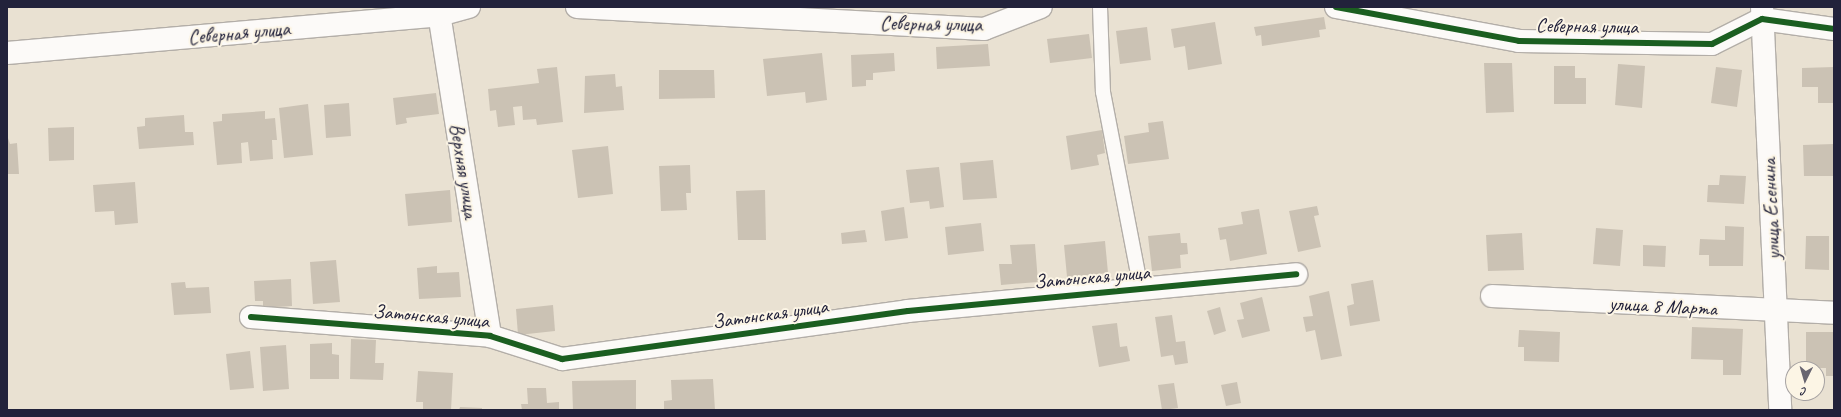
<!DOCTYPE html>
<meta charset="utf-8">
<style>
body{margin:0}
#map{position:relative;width:1841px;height:417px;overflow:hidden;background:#e9e1d2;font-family:Caveat,sans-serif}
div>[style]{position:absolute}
.building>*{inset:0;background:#cbc2b4}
.roads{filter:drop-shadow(1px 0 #b3aea8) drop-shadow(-1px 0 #b3aea8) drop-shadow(0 1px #b3aea8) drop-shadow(0 -1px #b3aea8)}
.lane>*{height:14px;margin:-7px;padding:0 7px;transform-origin:7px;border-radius:7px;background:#fcfaf8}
.street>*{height:22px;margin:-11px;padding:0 11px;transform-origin:11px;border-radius:11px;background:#fcfaf8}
.cycleway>*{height:6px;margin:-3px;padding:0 3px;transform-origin:3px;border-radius:3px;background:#1b5e20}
span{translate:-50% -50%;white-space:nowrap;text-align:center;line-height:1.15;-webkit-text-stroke:4px #fcf5e5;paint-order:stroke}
.street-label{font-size:20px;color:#22223b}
.frame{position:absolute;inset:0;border:8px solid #22223b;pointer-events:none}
.north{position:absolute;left:1785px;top:361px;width:40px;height:40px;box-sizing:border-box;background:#fcf5e5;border:1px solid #a5a1a1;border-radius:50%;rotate:185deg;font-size:11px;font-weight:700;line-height:16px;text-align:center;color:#22223b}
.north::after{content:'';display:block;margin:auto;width:14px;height:18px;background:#686570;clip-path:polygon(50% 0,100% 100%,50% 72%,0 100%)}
</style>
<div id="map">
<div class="building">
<div style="clip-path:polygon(1324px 17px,1326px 29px,1319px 30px,1320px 37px,1262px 46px,1261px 35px,1256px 36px,1254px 27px)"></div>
<div style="clip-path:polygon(1215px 22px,1222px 64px,1188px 70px,1185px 46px,1174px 48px,1171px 29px)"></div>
<div style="clip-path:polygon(1147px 27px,1151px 60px,1120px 64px,1116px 31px)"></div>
<div style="clip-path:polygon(1089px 34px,1092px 58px,1050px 63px,1047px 39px)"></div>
<div style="clip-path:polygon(988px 44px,990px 66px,937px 69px,936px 47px)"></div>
<div style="clip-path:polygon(822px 53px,827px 100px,806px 103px,805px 92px,767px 96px,763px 59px)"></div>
<div style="clip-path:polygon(894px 53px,895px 71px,873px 73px,873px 80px,866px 80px,866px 86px,852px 87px,851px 55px)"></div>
<div style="clip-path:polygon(1484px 63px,1512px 63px,1514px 112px,1486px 113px)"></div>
<div style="clip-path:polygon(1618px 64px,1645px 66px,1642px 108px,1615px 105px)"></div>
<div style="clip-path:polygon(1554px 66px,1575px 66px,1575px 78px,1586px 78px,1586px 104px,1554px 104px)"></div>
<div style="clip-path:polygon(557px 67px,563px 122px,537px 125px,536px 119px,523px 120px,522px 106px,513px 107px,515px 125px,498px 127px,496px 110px,490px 111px,488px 89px,539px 83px,537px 69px)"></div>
<div style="clip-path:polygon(1716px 67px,1742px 70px,1737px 107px,1711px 103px)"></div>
<div style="clip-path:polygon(1834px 67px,1834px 103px,1818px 103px,1818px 87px,1802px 87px,1802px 68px)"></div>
<div style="clip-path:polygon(659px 70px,714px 70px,715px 98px,659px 99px)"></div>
<div style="clip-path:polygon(615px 74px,616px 87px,622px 86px,624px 110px,584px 113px,585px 76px)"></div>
<div style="clip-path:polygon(436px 93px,439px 114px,406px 118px,407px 123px,396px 125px,393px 98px)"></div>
<div style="clip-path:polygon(349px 103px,351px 136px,326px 138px,324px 105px)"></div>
<div style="clip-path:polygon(308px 104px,313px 155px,284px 158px,279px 108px)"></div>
<div style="clip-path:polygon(265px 111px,265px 119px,275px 118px,277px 140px,272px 140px,273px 159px,250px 161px,248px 142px,241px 143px,242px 163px,217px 165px,213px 122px,222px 121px,222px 114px)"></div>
<div style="clip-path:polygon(184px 115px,185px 132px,193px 132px,194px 145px,139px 149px,137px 127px,145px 126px,145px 118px)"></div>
<div style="clip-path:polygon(1163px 121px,1169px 159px,1128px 164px,1124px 136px,1149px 132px,1148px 123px)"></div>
<div style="clip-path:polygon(74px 127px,74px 160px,49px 161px,48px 128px)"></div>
<div style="clip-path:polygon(1102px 130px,1105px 153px,1097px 155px,1099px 165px,1071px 170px,1066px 136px)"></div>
<div style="clip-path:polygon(7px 135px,10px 144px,17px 143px,19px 174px,7px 174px)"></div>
<div style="clip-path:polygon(1834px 144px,1834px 176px,1804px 176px,1803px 145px)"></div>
<div style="clip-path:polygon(608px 146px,613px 194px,578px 198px,572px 150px)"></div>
<div style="clip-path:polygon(993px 160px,997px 198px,963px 200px,960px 163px)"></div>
<div style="clip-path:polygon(690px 165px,691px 193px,686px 193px,687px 210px,661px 211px,659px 166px)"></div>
<div style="clip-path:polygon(939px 167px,944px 207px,930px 209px,929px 201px,910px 203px,906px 170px)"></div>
<div style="clip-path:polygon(1720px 175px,1746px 176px,1744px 204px,1707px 202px,1708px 185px,1719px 185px)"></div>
<div style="clip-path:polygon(135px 182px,138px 223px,115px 225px,114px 211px,95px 212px,93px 185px)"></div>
<div style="clip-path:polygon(450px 190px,452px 222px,408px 226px,405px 194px)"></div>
<div style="clip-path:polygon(765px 190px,766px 240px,738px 240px,736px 191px)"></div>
<div style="clip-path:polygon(1317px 206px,1319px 215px,1314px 216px,1321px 247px,1298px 252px,1289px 211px)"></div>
<div style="clip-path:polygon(904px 207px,908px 238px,885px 241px,881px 211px)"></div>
<div style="clip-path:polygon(1259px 209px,1267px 254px,1230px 261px,1226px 239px,1220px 240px,1218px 228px,1243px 224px,1241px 212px)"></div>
<div style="clip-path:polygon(981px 223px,984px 251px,948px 255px,945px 227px)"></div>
<div style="clip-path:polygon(1725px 226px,1744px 227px,1743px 266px,1709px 266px,1709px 255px,1699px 255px,1700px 239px,1725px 240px)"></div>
<div style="clip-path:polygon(1596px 228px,1623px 230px,1620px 266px,1593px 264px)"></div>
<div style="clip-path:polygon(865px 230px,867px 242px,842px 244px,841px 233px)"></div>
<div style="clip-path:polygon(1180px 233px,1181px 243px,1187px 243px,1188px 254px,1180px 255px,1181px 268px,1152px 271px,1148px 236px)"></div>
<div style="clip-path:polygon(1522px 233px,1524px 270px,1488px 271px,1486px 235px)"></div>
<div style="clip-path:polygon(1806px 236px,1829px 236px,1829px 270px,1805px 269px)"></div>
<div style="clip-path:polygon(1105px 241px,1108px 273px,1067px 277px,1064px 245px)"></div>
<div style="clip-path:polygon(1035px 244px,1038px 282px,1001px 285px,999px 264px,1012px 264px,1010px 245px)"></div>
<div style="clip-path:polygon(1643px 245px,1666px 246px,1665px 267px,1643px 266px)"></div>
<div style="clip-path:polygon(336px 260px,340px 302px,313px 304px,310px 262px)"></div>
<div style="clip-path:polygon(437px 266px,437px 273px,459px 272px,461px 297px,419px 299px,417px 268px)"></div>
<div style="clip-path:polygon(291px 279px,292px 306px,263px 308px,263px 301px,255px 301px,254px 281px)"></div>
<div style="clip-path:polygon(1373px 280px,1380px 321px,1350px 326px,1347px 306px,1354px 304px,1351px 284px)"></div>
<div style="clip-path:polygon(185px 282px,186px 288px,209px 287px,211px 313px,174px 315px,171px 283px)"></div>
<div style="clip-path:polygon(1329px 291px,1342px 356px,1321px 360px,1315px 330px,1306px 332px,1303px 317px,1313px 316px,1309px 296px)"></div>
<div style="clip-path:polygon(1262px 297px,1270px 331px,1242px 338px,1237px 320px,1244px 319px,1240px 303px)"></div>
<div style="clip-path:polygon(553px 305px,555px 331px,518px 335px,516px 309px)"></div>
<div style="clip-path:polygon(1220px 307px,1226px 331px,1214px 335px,1207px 311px)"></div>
<div style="clip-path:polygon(1172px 315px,1176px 342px,1185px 341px,1188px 363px,1175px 365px,1173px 355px,1161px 357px,1155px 317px)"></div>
<div style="clip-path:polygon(1117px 323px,1120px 347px,1127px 346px,1130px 361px,1099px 367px,1092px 326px)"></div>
<div style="clip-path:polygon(1692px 327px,1743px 329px,1741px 375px,1723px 375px,1723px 360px,1691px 359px)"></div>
<div style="clip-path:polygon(1519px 330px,1560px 332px,1559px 362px,1524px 361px,1524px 347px,1518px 347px)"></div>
<div style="clip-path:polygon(1806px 332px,1834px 332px,1834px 376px,1826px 376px,1826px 368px,1806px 368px)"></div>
<div style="clip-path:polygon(351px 339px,376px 340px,375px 363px,384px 363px,383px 380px,350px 379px)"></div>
<div style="clip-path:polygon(332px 343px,332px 354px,339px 355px,339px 379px,310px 379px,310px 344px)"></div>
<div style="clip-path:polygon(286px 345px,289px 389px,263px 391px,260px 347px)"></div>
<div style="clip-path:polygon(250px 351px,254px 388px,230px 390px,226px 354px)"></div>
<div style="clip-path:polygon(418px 371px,453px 373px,451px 410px,423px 410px,423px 402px,416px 402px)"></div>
<div style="clip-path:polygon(713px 379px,715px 410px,664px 410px,664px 401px,672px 400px,671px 380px)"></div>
<div style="clip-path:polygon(636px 380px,636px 410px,573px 410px,572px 381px)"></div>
<div style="clip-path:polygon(1237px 382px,1241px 403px,1226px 406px,1221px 385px)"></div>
<div style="clip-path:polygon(1174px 383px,1178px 408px,1162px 410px,1158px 385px)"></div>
<div style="clip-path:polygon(527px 388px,546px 388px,547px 403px,559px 402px,559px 410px,522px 410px,521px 404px,528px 404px)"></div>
<div style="clip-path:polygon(460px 407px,482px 408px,482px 410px,459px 410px)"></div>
</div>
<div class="roads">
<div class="lane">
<div style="left:1100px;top:7px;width:85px;rotate:88deg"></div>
<div style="left:1103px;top:92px;width:201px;rotate:79.1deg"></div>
</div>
<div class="street">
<div style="left:438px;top:7px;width:333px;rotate:81deg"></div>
<div style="left:577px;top:7px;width:408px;rotate:3.1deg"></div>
<div style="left:984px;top:29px;width:61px;rotate:-21.1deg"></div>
<div style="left:1336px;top:7px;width:186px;rotate:10.5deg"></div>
<div style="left:1519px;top:41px;width:193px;rotate:0.9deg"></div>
<div style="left:1712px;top:44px;width:56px;rotate:-26.6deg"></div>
<div style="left:1762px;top:19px;width:73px;rotate:7.9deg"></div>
<div style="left:1762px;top:7px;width:403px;rotate:87.4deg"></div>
<div style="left:7px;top:53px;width:434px;rotate:-5deg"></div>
<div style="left:439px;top:15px;width:31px;rotate:-15deg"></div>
<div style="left:1492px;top:296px;width:342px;rotate:2.8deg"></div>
<div style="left:251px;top:317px;width:240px;rotate:4.5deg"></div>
<div style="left:490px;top:336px;width:76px;rotate:17.7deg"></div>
<div style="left:562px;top:359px;width:349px;rotate:-7.9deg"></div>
<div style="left:908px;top:311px;width:390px;rotate:-5.4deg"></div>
</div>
</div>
<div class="cycleway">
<div style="left:1336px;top:7px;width:186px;rotate:10.5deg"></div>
<div style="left:1519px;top:41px;width:193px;rotate:0.9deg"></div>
<div style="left:1712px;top:44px;width:56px;rotate:-26.6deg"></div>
<div style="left:1762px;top:19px;width:73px;rotate:7.9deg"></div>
<div style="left:251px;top:317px;width:240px;rotate:4.5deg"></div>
<div style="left:490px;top:336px;width:76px;rotate:17.7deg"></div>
<div style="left:562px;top:359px;width:349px;rotate:-7.9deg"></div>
<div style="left:908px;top:311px;width:390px;rotate:-5.4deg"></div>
</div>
<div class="street-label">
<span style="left:931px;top:24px;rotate:1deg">Северная улица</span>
<span style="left:1587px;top:26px;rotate:1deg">Северная улица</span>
<span style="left:239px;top:33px;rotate:-5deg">Северная улица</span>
<span style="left:464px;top:171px;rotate:81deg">Верхняя улица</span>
<span style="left:1771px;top:209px;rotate:-93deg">улица Есенина</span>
<span style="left:1092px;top:277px;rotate:-5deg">Затонская улица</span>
<span style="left:1663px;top:306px;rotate:3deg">улица 8 Марта</span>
<span style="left:770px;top:314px;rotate:-8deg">Затонская улица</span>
<span style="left:431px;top:316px;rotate:5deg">Затонская улица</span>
</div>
<div class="frame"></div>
<div class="north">С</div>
</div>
